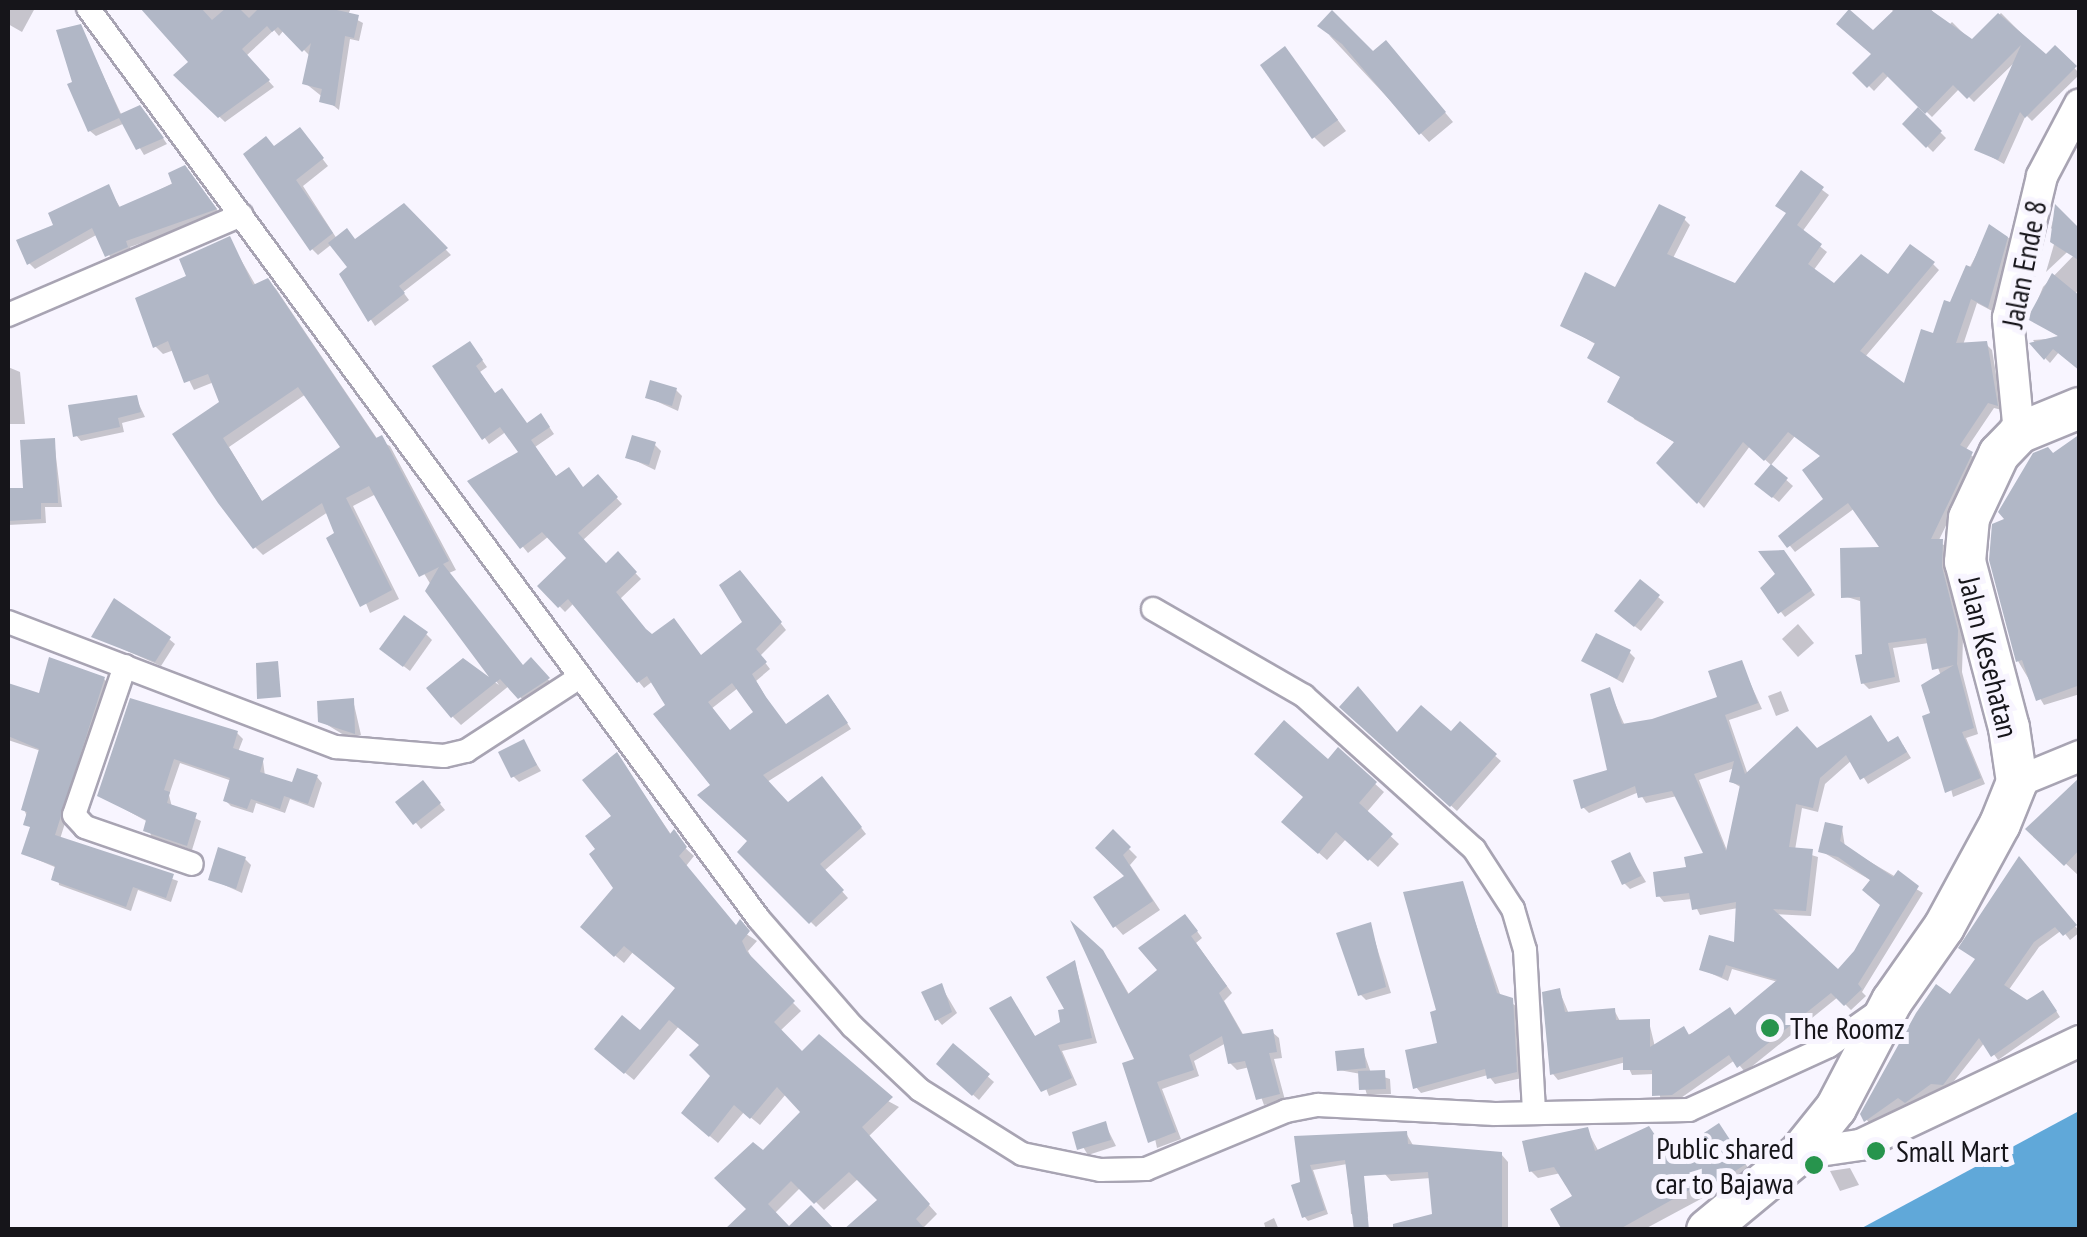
<!DOCTYPE html>
<style>
body{margin:0}
#map{position:relative;width:2087px;height:1237px;overflow:hidden;background:#f8f5ff;font-family:"PT Sans Narrow",sans-serif}
div>[style]{position:absolute}
.water>*{inset:0;background:#60a8d9}
.shadow>*{inset:0;background:#0003}
.building>*{inset:0;background:#b1b7c6}
.roads{filter:drop-shadow(2px 0 #a8a4b3) drop-shadow(-2px 0 #a8a4b3) drop-shadow(0 2px #a8a4b3) drop-shadow(0 -2px #a8a4b3)}
.minor>*{height:22px;margin:-11px;padding:0 11px;transform-origin:11px;border-radius:11px;background:#fff}
.tertiary>*{height:30px;margin:-15px;padding:0 15px;transform-origin:15px;border-radius:15px;background:#fff}
.trunk>*{height:40px;margin:-20px;padding:0 20px;transform-origin:20px;border-radius:20px;background:#fff}
.dots>*{width:28px;height:28px;translate:-50% -50%;box-sizing:border-box;border:5px solid #f8f5ff;border-radius:50%}
span{translate:-50% -50%;white-space:nowrap;text-align:center;line-height:1.15;-webkit-text-stroke:10px #f8f5ff;paint-order:stroke}
.street-label{font-size:30px;color:#16151a}
.poi-label{font-size:30px;color:#16151a}
.left{translate:0 -50%;text-align:left}
.right{translate:-100% -50%;text-align:right}
.frame{position:absolute;inset:0;border:10px solid #16151a;pointer-events:none}
</style>
<div id="map">
<div class="water">
<div style="clip-path:polygon(2079px 1111px,2079px 1229px,1860px 1229px)"></div>
</div>
<div class="shadow">
<div style="clip-path:polygon(8px 8px,35px 8px,22px 32px,8px 24px)"></div>
<div style="clip-path:polygon(143px 8px,298px 8px,321px 32px,327px 8px,351px 8px,348px 15px,363px 23px,359px 41px,350px 39px,339px 110px,305px 83px,311px 57px,284px 30px,279px 36px,274px 30px,246px 56px,274px 87px,225px 122px,176px 75px,191px 62px)"></div>
<div style="clip-path:polygon(1891px 8px,1930px 8px,1946px 28px,1952px 22px,1972px 42px,2001px 13px,2046px 58px,2055px 48px,2080px 74px,2032px 121px,2026px 115px,2004px 164px,1977px 149px,2018px 59px,1974px 102px,1960px 88px,1932px 117px,1889px 75px,1874px 91px,1856px 73px,1874px 54px,1937px 88px)"></div>
<div style="clip-path:polygon(80px 26px,122px 116px,146px 113px,167px 144px,144px 155px,125px 123px,96px 136px,90px 131px,75px 83px)"></div>
<div style="clip-path:polygon(1329px 35px,1373px 54px,1394px 52px,1453px 122px,1429px 142px)"></div>
<div style="clip-path:polygon(1285px 49px,1346px 131px,1324px 147px,1314px 137px)"></div>
<div style="clip-path:polygon(1918px 110px,1946px 138px,1933px 152px,1905px 124px)"></div>
<div style="clip-path:polygon(305px 136px,328px 166px,303px 186px,337px 239px,356px 241px,403px 206px,451px 255px,403px 292px,409px 300px,375px 326px,342px 274px,350px 268px,332px 244px,318px 255px,312px 249px,275px 149px)"></div>
<div style="clip-path:polygon(191px 174px,221px 215px,130px 247px,132px 253px,113px 262px,98px 234px,35px 269px,29px 263px,56px 226px,108px 187px,121px 209px)"></div>
<div style="clip-path:polygon(1801px 174px,1829px 195px,1802px 232px,1827px 252px,1813px 271px,1835px 286px,1933px 264px,1939px 270px,1865px 357px,1905px 387px,1991px 228px,2014px 241px,1994px 312px,1977px 303px,1963px 345px,1986px 344px,1992px 350px,2002px 410px,1994px 408px,1965px 451px,1978px 460px,1938px 542px,1948px 547px,1947px 575px,1963px 638px,1962px 672px,1978px 734px,1966px 738px,1985px 784px,1953px 797px,1933px 715px,1941px 676px,1929px 643px,1893px 648px,1900px 682px,1869px 689px,1863px 683px,1863px 602px,1844px 596px,1884px 550px,1855px 508px,1795px 552px,1782px 536px,1826px 500px,1824px 457px,1795px 436px,1771px 465px,1750px 446px,1704px 508px,1660px 462px,1676px 443px,1634px 419px,1622px 378px,1597px 345px,1563px 325px,1616px 291px,1684px 219px,1690px 225px,1672px 260px,1736px 287px,1788px 214px)"></div>
<div style="clip-path:polygon(2056px 209px,2080px 240px,2046px 272px,2057px 234px,2051px 228px)"></div>
<div style="clip-path:polygon(evenodd,229px 239px,256px 286px,268px 281px,276px 289px,378px 440px,390px 446px,456px 570px,449px 573px,524px 668px,531px 661px,556px 688px,528px 706px,510px 685px,461px 725px,453px 717px,463px 661px,499px 685px,428px 591px,431px 585px,376px 494px,353px 506px,399px 599px,370px 613px,328px 512px,263px 555px,255px 547px,176px 434px,222px 403px,214px 382px,194px 390px,174px 350px,163px 354px,155px 346px,189px 277px,229px 239px,306px 394px,343px 448px,263px 503px,229px 447px,306px 394px)"></div>
<div style="clip-path:polygon(2080px 249px,2080px 286px,2062px 318px,2080px 335px,2080px 369px,2059px 352px,2050px 363px,2046px 359px,2033px 340px,2062px 338px,2030px 319px,2043px 287px)"></div>
<div style="clip-path:polygon(evenodd,475px 350px,487px 367px,480px 372px,496px 396px,527px 425px,546px 422px,554px 434px,535px 447px,557px 478px,584px 490px,598px 478px,622px 504px,582px 541px,606px 566px,618px 555px,641px 579px,620px 599px,647px 633px,701px 658px,746px 623px,746px 579px,786px 630px,760px 656px,770px 669px,756px 681px,771px 706px,786px 726px,834px 703px,851px 729px,767px 782px,788px 805px,828px 785px,866px 834px,824px 871px,848px 898px,816px 927px,740px 852px,750px 841px,653px 681px,644px 688px,574px 603px,565px 612px,541px 587px,570px 559px,549px 536px,528px 553px,470px 482px,521px 452px,507px 431px,489px 444px,436px 367px,475px 350px,738px 688px,756px 713px,730px 733px,711px 709px,738px 688px)"></div>
<div style="clip-path:polygon(8px 367px,20px 372px,25px 424px,8px 424px)"></div>
<div style="clip-path:polygon(676px 390px,682px 396px,678px 411px,647px 397px)"></div>
<div style="clip-path:polygon(136px 398px,145px 417px,122px 423px,124px 432px,81px 441px,76px 435px)"></div>
<div style="clip-path:polygon(54px 440px,62px 507px,45px 507px,46px 523px,8px 525px,8px 491px,25px 491px)"></div>
<div style="clip-path:polygon(2080px 441px,2080px 694px,2044px 705px,2018px 661px,2008px 520px,2001px 511px,2034px 455px,2053px 456px)"></div>
<div style="clip-path:polygon(655px 445px,661px 451px,655px 470px,628px 457px)"></div>
<div style="clip-path:polygon(1772px 467px,1793px 486px,1779px 502px,1764px 490px)"></div>
<div style="clip-path:polygon(1788px 558px,1815px 595px,1785px 617px,1763px 589px)"></div>
<div style="clip-path:polygon(1658px 597px,1664px 602px,1641px 631px,1623px 617px)"></div>
<div style="clip-path:polygon(1798px 624px,1814px 643px,1798px 657px,1782px 639px)"></div>
<div style="clip-path:polygon(426px 634px,432px 640px,410px 671px,388px 654px)"></div>
<div style="clip-path:polygon(94px 636px,169px 639px,175px 644px,161px 666px)"></div>
<div style="clip-path:polygon(1629px 652px,1635px 658px,1623px 683px,1584px 661px)"></div>
<div style="clip-path:polygon(evenodd,1741px 663px,1762px 709px,1729px 720px,1748px 775px,1817px 751px,1903px 745px,1911px 758px,1868px 784px,1852px 760px,1825px 784px,1818px 812px,1802px 808px,1795px 850px,1818px 857px,1811px 916px,1775px 914px,1838px 972px,1856px 953px,1883px 906px,1872px 881px,1821px 851px,1842px 828px,1845px 847px,1923px 893px,1862px 992px,1866px 996px,1851px 1010px,1838px 997px,1745px 1072px,1735px 1060px,1678px 1100px,1661px 1100px,1654px 1074px,1632px 1075px,1626px 1062px,1558px 1080px,1553px 1074px,1559px 990px,1569px 1014px,1614px 1010px,1621px 1023px,1649px 1022px,1655px 1047px,1736px 1017px,1778px 982px,1732px 969px,1728px 981px,1701px 969px,1736px 946px,1738px 908px,1700px 915px,1692px 899px,1664px 902px,1659px 896px,1707px 855px,1677px 796px,1646px 803px,1639px 792px,1589px 813px,1583px 807px,1610px 772px,1609px 690px,1625px 726px,1652px 722px,1720px 698px,1741px 663px,1735px 768px,1732px 782px,1742px 788px,1728px 853px,1699px 780px,1735px 768px)"></div>
<div style="clip-path:polygon(104px 679px,109px 684px,60px 839px,178px 881px,171px 902px,138px 890px,131px 911px,59px 885px,57px 868px,24px 854px,32px 830px,24px 809px,41px 751px,8px 740px,8px 685px,41px 696px)"></div>
<div style="clip-path:polygon(1781px 691px,1789px 711px,1776px 716px,1768px 696px)"></div>
<div style="clip-path:polygon(353px 700px,361px 735px,347px 737px,321px 721px)"></div>
<div style="clip-path:polygon(132px 701px,237px 733px,243px 739px,238px 752px,263px 761px,265px 776px,294px 786px,317px 777px,322px 783px,314px 808px,290px 799px,285px 813px,256px 803px,253px 813px,231px 806px,225px 800px,232px 781px,180px 763px,169px 795px,172px 807px,201px 821px,192px 850px,151px 836px,148px 822px,99px 795px)"></div>
<div style="clip-path:polygon(1342px 707px,1398px 735px,1451px 735px,1460px 725px,1501px 761px,1457px 811px)"></div>
<div style="clip-path:polygon(523px 742px,541px 771px,519px 782px,513px 776px)"></div>
<div style="clip-path:polygon(1339px 751px,1384px 792px,1366px 813px,1399px 844px,1378px 867px,1346px 839px,1327px 860px,1293px 830px)"></div>
<div style="clip-path:polygon(617px 755px,672px 836px,694px 856px,686px 866px,737px 928px,757px 941px,748px 951px,755px 964px,801px 1011px,780px 1031px,802px 1054px,899px 1107px,868px 1137px,937px 1214px,922px 1229px,859px 1178px,824px 1210px,801px 1187px,774px 1214px,749px 1209px,764px 1154px,804px 1112px,786px 1094px,760px 1125px,744px 1112px,718px 1143px,692px 1121px,713px 1076px,702px 1045px,679px 1026px,634px 1080px,606px 1057px,640px 1034px,678px 988px,633px 952px,624px 963px,591px 935px,616px 888px)"></div>
<div style="clip-path:polygon(2080px 780px,2078px 869px,2080px 877px,2029px 829px)"></div>
<div style="clip-path:polygon(428px 789px,445px 810px,421px 829px,399px 802px)"></div>
<div style="clip-path:polygon(1113px 833px,1137px 857px,1130px 865px,1160px 910px,1123px 935px,1115px 926px,1128px 877px)"></div>
<div style="clip-path:polygon(1630px 855px,1646px 882px,1630px 889px,1624px 883px)"></div>
<div style="clip-path:polygon(245px 859px,251px 865px,242px 893px,211px 879px)"></div>
<div style="clip-path:polygon(2019px 860px,2080px 932px,2070px 940px,2062px 930px,2039px 947px,2008px 991px,2027px 1003px,2048px 998px,2060px 1017px,1998px 1060px,1985px 1042px,1954px 1081px,1871px 1126px,1863px 1114px,1977px 960px)"></div>
<div style="clip-path:polygon(1462px 884px,1501px 997px,1518px 1007px,1522px 1078px,1495px 1084px,1488px 1075px,1421px 1093px,1416px 1087px,1440px 1045px,1440px 1012px)"></div>
<div style="clip-path:polygon(1191px 923px,1202px 938px,1196px 943px,1232px 993px,1224px 1001px,1244px 1036px,1272px 1032px,1279px 1038px,1282px 1058px,1274px 1059px,1285px 1100px,1264px 1105px,1250px 1067px,1237px 1070px,1230px 1063px,1226px 1043px,1194px 1061px,1199px 1076px,1162px 1089px,1181px 1139px,1157px 1148px,1138px 1060px,1078px 930px,1109px 960px,1130px 996px,1161px 971px)"></div>
<div style="clip-path:polygon(1370px 925px,1391px 993px,1366px 1000px,1360px 994px)"></div>
<div style="clip-path:polygon(1075px 963px,1097px 1043px,1062px 1051px,1077px 1085px,1049px 1096px,1011px 999px,1036px 1038px,1063px 1023px)"></div>
<div style="clip-path:polygon(941px 986px,957px 1013px,942px 1025px,937px 1019px)"></div>
<div style="clip-path:polygon(954px 1047px,994px 1082px,979px 1100px,945px 1070px)"></div>
<div style="clip-path:polygon(1363px 1050px,1371px 1073px,1390px 1079px,1391px 1094px,1367px 1095px,1361px 1074px,1339px 1070px)"></div>
<div style="clip-path:polygon(1105px 1124px,1116px 1146px,1088px 1155px,1075px 1134px)"></div>
<div style="clip-path:polygon(1719px 1126px,1751px 1172px,1643px 1230px,1565px 1230px,1576px 1197px,1561px 1173px,1538px 1178px,1531px 1171px,1587px 1130px,1599px 1152px,1649px 1129px,1670px 1158px)"></div>
<div style="clip-path:polygon(1406px 1133px,1414px 1147px,1501px 1154px,1508px 1162px,1508px 1230px,1398px 1230px,1434px 1216px,1431px 1178px,1391px 1181px,1384px 1173px)"></div>
<div style="clip-path:polygon(1296px 1138px,1359px 1152px,1368px 1217px,1351px 1214px,1347px 1164px,1313px 1170px,1328px 1214px,1308px 1221px,1304px 1216px)"></div>
<div style="clip-path:polygon(1850px 1168px,1859px 1185px,1840px 1191px,1830px 1171px)"></div>
<div style="clip-path:polygon(1274px 1218px,1279px 1230px,1266px 1230px,1264px 1223px)"></div>
</div>
<div class="building">
<div style="clip-path:polygon(140px 8px,201px 8px,212px 20px,226px 8px,239px 8px,249px 18px,259px 8px,328px 8px,359px 15px,354px 38px,345px 36px,335px 106px,319px 102px,322px 89px,302px 84px,311px 43px,302px 52px,278px 27px,272px 32px,267px 26px,242px 49px,270px 80px,218px 118px,173px 75px,188px 62px)"></div>
<div style="clip-path:polygon(1896px 8px,1928px 8px,1972px 39px,1998px 13px,2046px 54px,2055px 45px,2077px 66px,2025px 118px,2020px 112px,1998px 160px,1974px 150px,2021px 45px,1967px 99px,1953px 85px,1925px 114px,1883px 72px,1867px 88px,1852px 73px,1871px 54px,1836px 24px,1849px 9px,1873px 30px)"></div>
<div style="clip-path:polygon(1332px 10px,1373px 51px,1386px 40px,1446px 112px,1419px 135px,1342px 44px,1317px 26px)"></div>
<div style="clip-path:polygon(81px 24px,120px 114px,140px 105px,164px 138px,136px 150px,119px 118px,88px 132px,67px 84px,72px 82px,56px 30px)"></div>
<div style="clip-path:polygon(1285px 46px,1338px 120px,1312px 139px,1260px 65px)"></div>
<div style="clip-path:polygon(1918px 107px,1942px 131px,1926px 148px,1902px 124px)"></div>
<div style="clip-path:polygon(300px 127px,324px 158px,296px 180px,333px 233px,310px 251px,243px 154px,266px 136px,274px 146px)"></div>
<div style="clip-path:polygon(185px 165px,217px 209px,126px 241px,128px 247px,105px 257px,92px 228px,27px 265px,16px 240px,53px 225px,48px 213px,109px 184px,119px 207px,172px 184px,168px 173px)"></div>
<div style="clip-path:polygon(1801px 170px,1824px 187px,1797px 225px,1822px 244px,1808px 264px,1834px 283px,1861px 254px,1888px 274px,1910px 244px,1935px 262px,1860px 351px,1904px 383px,1921px 329px,1933px 333px,1944px 300px,1950px 302px,1966px 265px,1971px 267px,1989px 224px,2008px 237px,1988px 308px,1971px 299px,1956px 343px,1987px 341px,1998px 406px,1988px 403px,1960px 445px,1973px 452px,1931px 539px,1943px 539px,1942px 567px,1958px 630px,1957px 664px,1974px 728px,1962px 732px,1981px 778px,1945px 793px,1922px 716px,1930px 713px,1921px 685px,1954px 665px,1932px 670px,1926px 638px,1888px 643px,1895px 677px,1861px 684px,1855px 655px,1862px 654px,1860px 597px,1841px 598px,1840px 548px,1879px 547px,1848px 503px,1787px 548px,1778px 536px,1823px 499px,1802px 470px,1820px 456px,1788px 432px,1764px 461px,1743px 442px,1697px 504px,1656px 463px,1674px 442px,1607px 402px,1620px 377px,1587px 358px,1595px 343px,1560px 326px,1585px 272px,1615px 287px,1659px 204px,1686px 217px,1667px 254px,1735px 283px,1786px 213px,1775px 206px)"></div>
<div style="clip-path:polygon(404px 203px,448px 248px,399px 286px,405px 293px,368px 322px,339px 274px,347px 267px,328px 243px,347px 228px,355px 239px)"></div>
<div style="clip-path:polygon(2055px 204px,2080px 229px,2080px 261px,2050px 242px)"></div>
<div style="clip-path:polygon(evenodd,230px 236px,253px 285px,268px 278px,376px 438px,382px 435px,449px 561px,443px 564px,523px 665px,531px 657px,550px 678px,518px 699px,500px 679px,451px 718px,426px 688px,463px 658px,489px 677px,425px 591px,439px 567px,419px 577px,369px 486px,346px 498px,392px 590px,360px 607px,326px 538px,334px 533px,322px 503px,253px 549px,218px 503px,172px 434px,219px 402px,208px 374px,184px 383px,168px 341px,153px 348px,135px 298px,186px 276px,179px 259px,230px 236px,298px 387px,340px 447px,262px 501px,223px 438px,298px 387px)"></div>
<div style="clip-path:polygon(2052px 273px,2080px 296px,2080px 371px,2053px 349px,2044px 360px,2029px 343px,2058px 336px,2027px 319px)"></div>
<div style="clip-path:polygon(evenodd,470px 341px,483px 360px,476px 366px,495px 393px,502px 388px,527px 423px,541px 413px,550px 427px,531px 440px,556px 476px,569px 467px,583px 487px,598px 474px,618px 497px,578px 533px,606px 563px,618px 551px,637px 572px,616px 592px,646px 629px,652px 634px,674px 618px,701px 655px,742px 622px,719px 585px,740px 570px,782px 622px,756px 649px,767px 662px,752px 674px,766px 697px,786px 724px,828px 694px,848px 723px,763px 775px,788px 802px,822px 776px,862px 827px,820px 864px,844px 890px,809px 924px,737px 852px,747px 841px,697px 795px,710px 785px,653px 714px,665px 705px,647px 676px,637px 683px,568px 599px,558px 608px,537px 586px,566px 558px,542px 532px,520px 549px,467px 481px,518px 452px,500px 427px,482px 440px,432px 366px,470px 341px,732px 683px,753px 712px,730px 730px,708px 702px,732px 683px)"></div>
<div style="clip-path:polygon(650px 380px,677px 388px,672px 406px,645px 398px)"></div>
<div style="clip-path:polygon(137px 395px,141px 412px,118px 418px,120px 427px,73px 437px,68px 405px)"></div>
<div style="clip-path:polygon(2080px 434px,2080px 685px,2036px 701px,2022px 660px,2016px 662px,1989px 560px,1992px 524px,2004px 519px,1998px 512px,2033px 453px,2048px 447px,2053px 453px)"></div>
<div style="clip-path:polygon(632px 435px,656px 442px,649px 465px,625px 458px)"></div>
<div style="clip-path:polygon(55px 438px,58px 503px,41px 503px,41px 519px,8px 521px,8px 488px,23px 488px,20px 440px)"></div>
<div style="clip-path:polygon(1771px 464px,1788px 478px,1772px 498px,1754px 484px)"></div>
<div style="clip-path:polygon(1784px 550px,1812px 590px,1778px 614px,1760px 588px,1775px 574px,1758px 551px)"></div>
<div style="clip-path:polygon(1640px 579px,1660px 595px,1634px 627px,1614px 611px)"></div>
<div style="clip-path:polygon(114px 598px,171px 637px,155px 662px,91px 637px)"></div>
<div style="clip-path:polygon(404px 615px,428px 632px,403px 667px,379px 649px)"></div>
<div style="clip-path:polygon(1596px 633px,1631px 650px,1617px 679px,1581px 661px)"></div>
<div style="clip-path:polygon(49px 657px,105px 677px,55px 835px,174px 874px,166px 898px,133px 887px,126px 907px,51px 880px,55px 866px,21px 854px,30px 827px,23px 825px,27px 812px,21px 810px,39px 749px,8px 736px,8px 683px,39px 693px)"></div>
<div style="clip-path:polygon(evenodd,1742px 660px,1758px 703px,1725px 715px,1745px 774px,1797px 726px,1817px 748px,1871px 715px,1888px 742px,1898px 736px,1907px 752px,1860px 780px,1846px 755px,1820px 778px,1813px 808px,1796px 804px,1789px 847px,1813px 849px,1806px 911px,1773px 909px,1838px 969px,1854px 951px,1880px 905px,1862px 890px,1870px 880px,1838px 857px,1818px 852px,1825px 822px,1843px 826px,1840px 841px,1878px 867px,1893px 877px,1898px 870px,1919px 886px,1858px 984px,1862px 989px,1844px 1006px,1831px 993px,1737px 1068px,1729px 1055px,1672px 1095px,1652px 1096px,1652px 1070px,1623px 1070px,1623px 1057px,1550px 1075px,1542px 992px,1560px 988px,1565px 1012px,1615px 1008px,1616px 1020px,1650px 1019px,1650px 1047px,1684px 1026px,1689px 1035px,1730px 1007px,1735px 1015px,1777px 980px,1726px 965px,1722px 977px,1699px 970px,1709px 935px,1734px 942px,1736px 902px,1692px 910px,1689px 893px,1656px 897px,1653px 872px,1686px 867px,1684px 857px,1703px 853px,1672px 791px,1638px 798px,1635px 786px,1581px 809px,1573px 780px,1607px 770px,1590px 694px,1610px 687px,1622px 724px,1652px 719px,1717px 697px,1708px 671px,1742px 660px,1734px 761px,1729px 782px,1740px 785px,1726px 851px,1694px 774px,1734px 761px)"></div>
<div style="clip-path:polygon(278px 661px,281px 697px,257px 699px,256px 663px)"></div>
<div style="clip-path:polygon(1358px 686px,1397px 732px,1421px 705px,1451px 731px,1460px 721px,1497px 754px,1450px 807px,1339px 707px)"></div>
<div style="clip-path:polygon(130px 698px,238px 731px,233px 748px,264px 758px,260px 772px,292px 782px,297px 768px,318px 775px,308px 804px,284px 796px,280px 809px,251px 799px,247px 809px,223px 801px,230px 778px,174px 759px,164px 790px,170px 792px,167px 803px,197px 813px,187px 846px,143px 831px,146px 820px,97px 796px)"></div>
<div style="clip-path:polygon(354px 698px,355px 734px,318px 722px,317px 701px)"></div>
<div style="clip-path:polygon(1284px 720px,1328px 759px,1338px 747px,1377px 782px,1359px 803px,1393px 834px,1368px 861px,1336px 832px,1318px 854px,1281px 822px,1303px 797px,1254px 754px)"></div>
<div style="clip-path:polygon(524px 739px,537px 765px,511px 778px,498px 752px)"></div>
<div style="clip-path:polygon(617px 752px,670px 834px,674px 829px,687px 847px,679px 856px,736px 925px,740px 919px,750px 931px,742px 941px,747px 952px,795px 1001px,774px 1022px,802px 1051px,819px 1034px,893px 1097px,862px 1127px,930px 1204px,916px 1219px,926px 1230px,843px 1230px,877px 1200px,849px 1172px,814px 1204px,791px 1181px,768px 1204px,789px 1226px,811px 1205px,835px 1230px,724px 1230px,746px 1209px,714px 1178px,753px 1142px,763px 1150px,800px 1112px,777px 1087px,750px 1119px,734px 1105px,709px 1137px,681px 1113px,710px 1076px,689px 1055px,699px 1045px,669px 1020px,624px 1074px,594px 1049px,622px 1015px,640px 1030px,675px 988px,624px 946px,614px 957px,580px 927px,613px 888px,589px 854px,595px 849px,585px 836px,611px 816px,582px 780px)"></div>
<div style="clip-path:polygon(2080px 777px,2080px 849px,2064px 866px,2025px 829px)"></div>
<div style="clip-path:polygon(423px 780px,441px 803px,413px 825px,395px 802px)"></div>
<div style="clip-path:polygon(1113px 829px,1131px 847px,1123px 855px,1153px 901px,1113px 928px,1093px 897px,1124px 876px,1095px 848px)"></div>
<div style="clip-path:polygon(218px 847px,246px 857px,236px 889px,208px 880px)"></div>
<div style="clip-path:polygon(1630px 852px,1641px 876px,1622px 885px,1611px 861px)"></div>
<div style="clip-path:polygon(2019px 856px,2077px 925px,2063px 936px,2055px 927px,2034px 942px,2004px 985px,2027px 1000px,2043px 990px,2057px 1011px,1991px 1057px,1979px 1038px,1943px 1085px,1931px 1084px,1905px 1103px,1898px 1098px,1864px 1122px,1860px 1114px,1916px 1013px,1936px 984px,1950px 994px,1975px 959px,1958px 948px)"></div>
<div style="clip-path:polygon(1463px 881px,1497px 993px,1513px 998px,1517px 1072px,1487px 1079px,1485px 1069px,1413px 1089px,1405px 1050px,1437px 1043px,1430px 1012px,1436px 1010px,1403px 892px)"></div>
<div style="clip-path:polygon(1185px 914px,1198px 931px,1191px 936px,1227px 986px,1219px 993px,1242px 1034px,1273px 1029px,1277px 1052px,1269px 1053px,1280px 1094px,1256px 1100px,1245px 1061px,1228px 1064px,1222px 1036px,1189px 1055px,1194px 1070px,1157px 1082px,1176px 1132px,1148px 1143px,1122px 1063px,1134px 1059px,1070px 920px,1103px 950px,1128px 994px,1157px 970px,1138px 948px)"></div>
<div style="clip-path:polygon(1371px 922px,1386px 987px,1358px 996px,1336px 933px)"></div>
<div style="clip-path:polygon(1075px 960px,1092px 1038px,1058px 1045px,1072px 1078px,1041px 1092px,989px 1008px,1011px 996px,1035px 1036px,1060px 1022px,1058px 1010px,1064px 1009px,1046px 977px)"></div>
<div style="clip-path:polygon(942px 983px,952px 1012px,935px 1021px,921px 992px)"></div>
<div style="clip-path:polygon(953px 1043px,990px 1074px,972px 1096px,936px 1064px)"></div>
<div style="clip-path:polygon(1364px 1048px,1366px 1068px,1337px 1071px,1335px 1051px)"></div>
<div style="clip-path:polygon(1385px 1070px,1386px 1089px,1359px 1090px,1358px 1071px)"></div>
<div style="clip-path:polygon(1106px 1121px,1111px 1140px,1077px 1150px,1072px 1132px)"></div>
<div style="clip-path:polygon(1719px 1123px,1746px 1164px,1698px 1195px,1693px 1188px,1618px 1230px,1562px 1230px,1550px 1209px,1572px 1196px,1554px 1167px,1529px 1172px,1522px 1141px,1588px 1127px,1595px 1151px,1649px 1126px,1669px 1156px)"></div>
<div style="clip-path:polygon(1407px 1131px,1408px 1144px,1502px 1152px,1502px 1230px,1393px 1230px,1393px 1224px,1432px 1214px,1428px 1172px,1364px 1176px,1369px 1230px,1354px 1230px,1345px 1160px,1310px 1165px,1325px 1210px,1302px 1218px,1291px 1185px,1300px 1182px,1294px 1136px)"></div>
</div>
<div class="roads">
<div class="minor">
<div style="left:88px;top:8px;width:1131px;rotate:53.63deg"></div>
<div style="left:759px;top:919px;width:142px;rotate:49deg"></div>
<div style="left:852px;top:1026px;width:93px;rotate:43.3deg"></div>
<div style="left:920px;top:1090px;width:120px;rotate:32.1deg"></div>
<div style="left:1022px;top:1154px;width:80px;rotate:11.6deg"></div>
<div style="left:1100px;top:1170px;width:46px;rotate:-1.2deg"></div>
<div style="left:1146px;top:1169px;width:152px;rotate:-22.5deg"></div>
<div style="left:1286px;top:1111px;width:33px;rotate:-11deg"></div>
<div style="left:1318px;top:1105px;width:177px;rotate:2.9deg"></div>
<div style="left:1495px;top:1114px;width:194px;rotate:-1.2deg"></div>
<div style="left:1689px;top:1110px;width:154px;rotate:-24.6deg"></div>
<div style="left:1829px;top:1046px;width:59px;rotate:-35.3deg"></div>
<div style="left:8px;top:315px;width:254px;rotate:-23.2deg"></div>
<div style="left:1153px;top:609px;width:174px;rotate:29.9deg"></div>
<div style="left:1304px;top:696px;width:229px;rotate:42deg"></div>
<div style="left:1474px;top:849px;width:72px;rotate:57deg"></div>
<div style="left:1513px;top:909px;width:43px;rotate:73.7deg"></div>
<div style="left:1525px;top:950px;width:163px;rotate:86.8deg"></div>
<div style="left:8px;top:622px;width:351px;rotate:20.9deg"></div>
<div style="left:336px;top:747px;width:108px;rotate:4.8deg"></div>
<div style="left:444px;top:756px;width:23px;rotate:-13deg"></div>
<div style="left:466px;top:751px;width:132px;rotate:-33deg"></div>
<div style="left:125px;top:666px;width:157px;rotate:108.9deg"></div>
<div style="left:74px;top:815px;width:16px;rotate:47deg"></div>
<div style="left:85px;top:827px;width:113px;rotate:19.1deg"></div>
</div>
<div class="tertiary">
<div style="left:2019px;top:433px;width:116px;rotate:-95.5deg"></div>
<div style="left:2008px;top:318px;width:146px;rotate:-76.5deg"></div>
<div style="left:2042px;top:176px;width:81px;rotate:-62.2deg"></div>
<div style="left:2017px;top:782px;width:68px;rotate:-22.4deg"></div>
<div style="left:1799px;top:1154px;width:62px;rotate:-8.4deg"></div>
<div style="left:1860px;top:1145px;width:243px;rotate:-25.3deg"></div>
</div>
<div class="trunk">
<div style="left:1707px;top:1230px;width:119px;rotate:-39.6deg"></div>
<div style="left:1799px;top:1154px;width:59px;rotate:-51.2deg"></div>
<div style="left:1836px;top:1108px;width:121px;rotate:-62.4deg"></div>
<div style="left:1892px;top:1001px;width:90px;rotate:-54.9deg"></div>
<div style="left:1944px;top:927px;width:117px;rotate:-61.5deg"></div>
<div style="left:2000px;top:824px;width:45px;rotate:-68deg"></div>
<div style="left:2017px;top:782px;width:55px;rotate:-98.4deg"></div>
<div style="left:2009px;top:728px;width:172px;rotate:-104.8deg"></div>
<div style="left:1965px;top:562px;width:44px;rotate:-84.8deg"></div>
<div style="left:1969px;top:518px;width:71px;rotate:-64.9deg"></div>
<div style="left:1999px;top:454px;width:29px;rotate:-46deg"></div>
<div style="left:2019px;top:433px;width:66px;rotate:-22.3deg"></div>
</div>
</div>
<div class="dots">
<div style="left:1770px;top:1028px;background:#27944d"></div>
<div style="left:1876px;top:1151px;background:#27944d"></div>
<div style="left:1814px;top:1165px;background:#27944d"></div>
</div>
<div class="street-label">
<span style="left:2024px;top:264px;rotate:-79deg">Jalan Ende 8</span>
<span style="left:1989px;top:657px;rotate:76deg">Jalan Kesehatan</span>
</div>
<div class="poi-label">
<span class="left" style="left:1790px;top:1028px">The Roomz</span>
<span class="right" style="left:1794px;top:1165px">Public shared<br>car to Bajawa</span>
<span class="left" style="left:1896px;top:1151px">Small Mart</span>
</div>
<div class="frame"></div>
</div>
